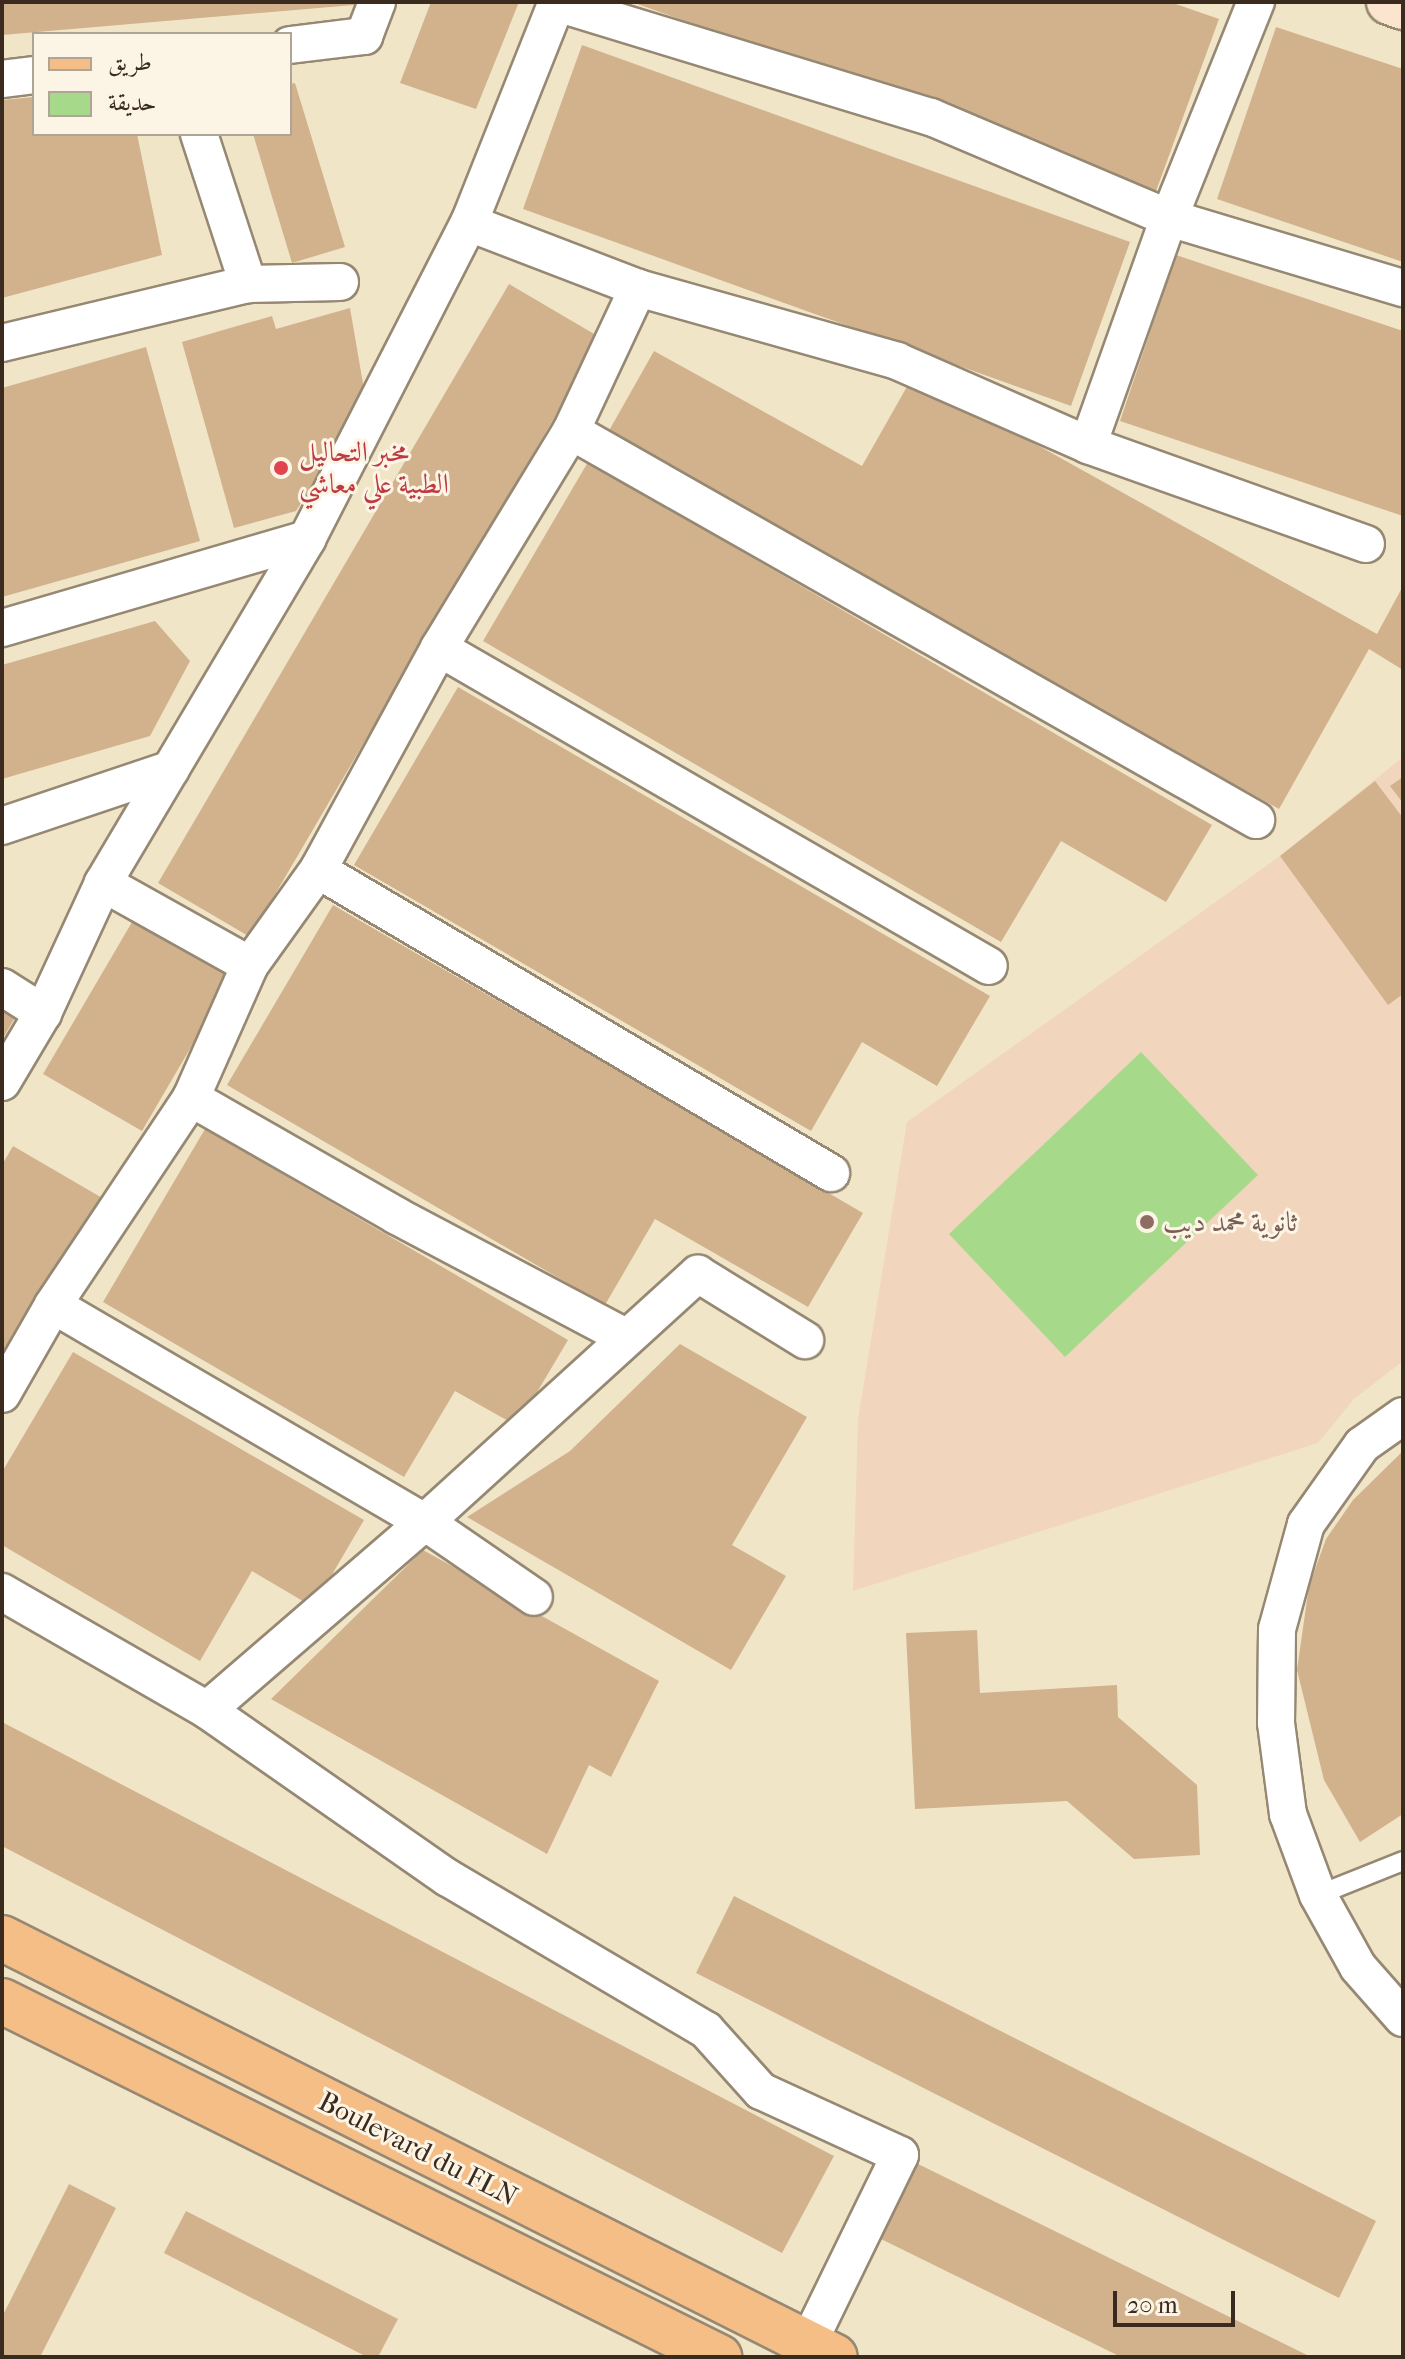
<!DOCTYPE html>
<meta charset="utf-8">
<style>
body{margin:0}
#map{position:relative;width:1405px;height:2359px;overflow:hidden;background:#f1e5c8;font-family:"IM FELL French Canon",Amiri,serif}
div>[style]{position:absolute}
.built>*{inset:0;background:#f1d5bd}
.green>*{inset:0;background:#a6da8a}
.building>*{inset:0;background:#d1b28d}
.roads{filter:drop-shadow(2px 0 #968873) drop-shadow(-2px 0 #968873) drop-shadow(0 2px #968873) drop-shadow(0 -2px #968873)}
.lane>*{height:18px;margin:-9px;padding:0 9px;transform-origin:9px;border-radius:9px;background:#fff}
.street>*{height:36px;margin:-18px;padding:0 18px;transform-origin:18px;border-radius:18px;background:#fff}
.secondary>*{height:44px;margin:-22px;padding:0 22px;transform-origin:22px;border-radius:22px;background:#fbe5cf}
.primary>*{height:44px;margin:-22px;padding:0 22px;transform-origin:22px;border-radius:22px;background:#f6be87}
.dots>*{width:22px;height:22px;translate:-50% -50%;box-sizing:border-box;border:4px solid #fcf5e5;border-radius:50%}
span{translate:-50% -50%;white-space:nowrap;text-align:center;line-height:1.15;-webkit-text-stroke:6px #fcf5e5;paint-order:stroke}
.health-label{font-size:28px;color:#be3a42}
.left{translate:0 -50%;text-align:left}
.education-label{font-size:28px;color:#785e54}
.street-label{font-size:28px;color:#3b2a1e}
.frame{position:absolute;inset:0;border:4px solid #3b2a1e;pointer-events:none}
.legend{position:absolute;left:32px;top:32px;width:260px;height:104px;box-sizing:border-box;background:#fcf5e5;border:2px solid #afa495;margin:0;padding:10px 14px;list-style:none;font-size:24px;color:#3b2a1e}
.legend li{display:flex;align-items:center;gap:16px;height:40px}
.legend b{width:40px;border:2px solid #afa495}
.scale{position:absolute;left:1113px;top:2291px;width:122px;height:36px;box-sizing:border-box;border:4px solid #3b2a1e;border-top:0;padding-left:10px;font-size:24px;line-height:28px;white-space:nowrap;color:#3b2a1e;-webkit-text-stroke:6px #fcf5e5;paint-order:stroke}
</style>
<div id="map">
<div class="built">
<div style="clip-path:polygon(1403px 757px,1403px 1361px,1354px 1399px,1318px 1443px,853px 1591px,858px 1419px,907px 1122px,1280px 856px)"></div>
</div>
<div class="green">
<div style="clip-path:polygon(1141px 1052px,1258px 1175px,1065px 1357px,949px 1234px)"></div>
</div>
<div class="building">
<div style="clip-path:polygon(2px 2px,354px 2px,354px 5px,2px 35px)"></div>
<div style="clip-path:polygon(431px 2px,519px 2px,476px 109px,400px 83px)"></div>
<div style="clip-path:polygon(632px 2px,1170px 2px,1219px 19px,1156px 191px)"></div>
<div style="clip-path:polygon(1276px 27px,1403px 69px,1403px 262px,1217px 199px)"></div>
<div style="clip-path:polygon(582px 45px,1130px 242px,1071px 406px,523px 209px)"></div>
<div style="clip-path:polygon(295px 83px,345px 247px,292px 263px,253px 134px,290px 134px,290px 84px)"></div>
<div style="clip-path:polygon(34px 97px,34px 134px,137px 134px,162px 255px,2px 298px,2px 100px)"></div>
<div style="clip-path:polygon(1176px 255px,1403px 331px,1403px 516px,1120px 421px)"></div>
<div style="clip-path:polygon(509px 284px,601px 338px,250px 937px,158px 883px)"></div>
<div style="clip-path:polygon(350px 308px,366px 401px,296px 511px,234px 528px,182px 342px,272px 316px,276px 329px)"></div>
<div style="clip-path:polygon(146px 347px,200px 541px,2px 597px,2px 388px)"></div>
<div style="clip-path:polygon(654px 351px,862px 466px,913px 376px,1377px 634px,1403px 586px,1403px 670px,1369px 649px,1279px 809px,606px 436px)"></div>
<div style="clip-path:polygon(588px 462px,1212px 825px,1166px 902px,1061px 841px,1001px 942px,483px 641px)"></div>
<div style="clip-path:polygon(155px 621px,190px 661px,150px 736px,2px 779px,2px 665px)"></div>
<div style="clip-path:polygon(458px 687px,990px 996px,937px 1086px,862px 1042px,811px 1131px,354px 865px)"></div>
<div style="clip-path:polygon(1403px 777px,1403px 803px,1390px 786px)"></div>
<div style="clip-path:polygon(1375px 781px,1403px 818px,1403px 994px,1388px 1005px,1280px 856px)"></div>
<div style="clip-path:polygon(333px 905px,863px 1213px,808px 1307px,655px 1219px,605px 1305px,227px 1085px)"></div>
<div style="clip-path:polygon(135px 917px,233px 975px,142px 1131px,43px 1074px)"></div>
<div style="clip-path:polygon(2px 1005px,17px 1014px,2px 1040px)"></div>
<div style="clip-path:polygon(205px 1129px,568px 1340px,517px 1426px,455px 1391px,404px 1477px,103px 1302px)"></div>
<div style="clip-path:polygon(13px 1146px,104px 1199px,2px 1373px,2px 1165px)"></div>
<div style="clip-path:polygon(680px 1344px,807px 1417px,732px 1545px,786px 1576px,731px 1670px,467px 1517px,570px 1451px)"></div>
<div style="clip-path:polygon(73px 1352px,364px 1520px,313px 1607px,252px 1571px,200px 1661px,2px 1545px,2px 1472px)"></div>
<div style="clip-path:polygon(1403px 1451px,1403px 1814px,1360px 1842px,1324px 1780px,1297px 1670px,1309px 1586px,1326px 1539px,1353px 1500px)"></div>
<div style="clip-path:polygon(423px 1550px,659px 1681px,611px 1777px,589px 1765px,547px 1854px,271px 1699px)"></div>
<div style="clip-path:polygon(977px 1630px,980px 1693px,1117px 1685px,1118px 1717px,1197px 1785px,1200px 1855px,1134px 1859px,1067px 1801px,915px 1809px,906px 1633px)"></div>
<div style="clip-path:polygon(2px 1722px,834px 2156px,782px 2253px,2px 1846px)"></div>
<div style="clip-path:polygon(734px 1896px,1376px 2221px,1339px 2298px,696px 1973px)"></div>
<div style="clip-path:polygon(916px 2163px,1311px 2357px,1121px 2357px,879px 2238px)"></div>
<div style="clip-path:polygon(69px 2184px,116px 2208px,40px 2357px,2px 2357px,2px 2317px)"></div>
<div style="clip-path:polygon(186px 2211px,398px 2319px,378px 2357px,367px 2357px,164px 2253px)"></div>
</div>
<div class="roads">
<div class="lane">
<div style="left:1318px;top:1895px;width:92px;rotate:-21.8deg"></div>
</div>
<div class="street">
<div style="left:557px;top:3px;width:391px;rotate:17deg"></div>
<div style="left:931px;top:117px;width:259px;rotate:23deg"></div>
<div style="left:1169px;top:218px;width:244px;rotate:16.7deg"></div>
<div style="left:290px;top:45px;width:75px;rotate:-6.9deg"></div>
<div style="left:364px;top:36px;width:36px;rotate:-69deg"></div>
<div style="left:2px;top:79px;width:32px;rotate:-7deg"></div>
<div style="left:199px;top:134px;width:158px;rotate:71.9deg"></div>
<div style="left:469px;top:223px;width:181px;rotate:21deg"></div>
<div style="left:638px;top:288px;width:269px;rotate:15.7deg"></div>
<div style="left:897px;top:361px;width:209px;rotate:23.7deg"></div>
<div style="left:1088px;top:445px;width:295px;rotate:19.6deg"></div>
<div style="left:2px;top:343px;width:253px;rotate:-13.5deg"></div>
<div style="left:248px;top:284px;width:92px;rotate:-1.2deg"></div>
<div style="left:571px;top:431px;width:788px;rotate:29.59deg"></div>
<div style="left:1088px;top:445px;width:241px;rotate:-70.4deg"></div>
<div style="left:1169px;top:218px;width:233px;rotate:-68.1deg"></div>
<div style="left:2px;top:628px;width:318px;rotate:-16.3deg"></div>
<div style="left:439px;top:648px;width:635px;rotate:30.04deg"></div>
<div style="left:2px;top:826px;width:178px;rotate:-18.6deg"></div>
<div style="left:318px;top:870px;width:596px;rotate:30.57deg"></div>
<div style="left:103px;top:883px;width:168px;rotate:29.2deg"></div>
<div style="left:2px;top:987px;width:49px;rotate:32.4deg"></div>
<div style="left:2px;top:1082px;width:80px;rotate:-59.3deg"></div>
<div style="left:43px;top:1013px;width:143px;rotate:-65.2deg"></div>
<div style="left:103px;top:883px;width:400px;rotate:-59.3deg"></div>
<div style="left:307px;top:539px;width:355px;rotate:-62.9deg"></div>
<div style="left:469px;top:223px;width:238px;rotate:-68.3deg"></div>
<div style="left:191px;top:1098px;width:237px;rotate:29.8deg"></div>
<div style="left:397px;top:1216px;width:259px;rotate:27.9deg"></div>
<div style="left:53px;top:1305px;width:431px;rotate:30.3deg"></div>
<div style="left:425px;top:1522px;width:132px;rotate:34.5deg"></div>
<div style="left:2px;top:1394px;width:103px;rotate:-60.2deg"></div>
<div style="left:53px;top:1305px;width:249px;rotate:-56.3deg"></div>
<div style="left:191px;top:1098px;width:145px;rotate:-66.1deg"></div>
<div style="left:250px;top:965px;width:117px;rotate:-54.4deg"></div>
<div style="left:318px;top:870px;width:253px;rotate:-61.4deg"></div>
<div style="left:439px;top:648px;width:254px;rotate:-58.7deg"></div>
<div style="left:571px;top:431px;width:158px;rotate:-64.9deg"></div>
<div style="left:1403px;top:1416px;width:50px;rotate:144.7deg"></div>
<div style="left:1362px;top:1445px;width:97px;rotate:125.3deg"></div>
<div style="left:1306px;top:1524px;width:109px;rotate:105.4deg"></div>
<div style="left:1277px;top:1629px;width:94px;rotate:90.6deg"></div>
<div style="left:1276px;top:1723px;width:92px;rotate:82.5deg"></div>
<div style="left:1288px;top:1814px;width:86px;rotate:69.7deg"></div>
<div style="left:1318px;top:1895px;width:82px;rotate:60.9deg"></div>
<div style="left:1358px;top:1967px;width:68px;rotate:48.6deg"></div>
<div style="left:2px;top:1592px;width:237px;rotate:29.9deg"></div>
<div style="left:207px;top:1710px;width:294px;rotate:34.9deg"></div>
<div style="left:448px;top:1878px;width:299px;rotate:30.5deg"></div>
<div style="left:706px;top:2030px;width:82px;rotate:48deg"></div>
<div style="left:761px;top:2091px;width:153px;rotate:24.7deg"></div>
<div style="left:900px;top:2155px;width:210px;rotate:116deg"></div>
<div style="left:207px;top:1710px;width:288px;rotate:-40.8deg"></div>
<div style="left:425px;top:1522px;width:369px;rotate:-42.3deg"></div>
<div style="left:698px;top:1274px;width:126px;rotate:31.7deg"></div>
</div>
<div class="secondary">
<div style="left:1389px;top:2px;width:15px;rotate:20deg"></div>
</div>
<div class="primary">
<div style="left:2px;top:1938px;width:932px;rotate:26.7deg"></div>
<div style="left:2px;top:2001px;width:801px;rotate:26.41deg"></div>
</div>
</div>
<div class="dots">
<div style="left:281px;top:468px;background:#e0444e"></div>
<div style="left:1147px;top:1222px;background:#8d6e63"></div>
</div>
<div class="health-label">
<span class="left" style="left:299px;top:468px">مخبر التحاليل<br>الطبية علي معاشي</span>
</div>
<div class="education-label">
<span class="left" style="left:1163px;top:1222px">ثانوية محمد ديب</span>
</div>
<div class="street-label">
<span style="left:418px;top:2149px;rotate:27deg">Boulevard du FLN</span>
</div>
<div class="frame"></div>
<ul class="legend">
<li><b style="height:10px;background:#f6be87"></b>طريق</li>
<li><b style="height:22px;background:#a6da8a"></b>حديقة</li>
</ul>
<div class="scale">20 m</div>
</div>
